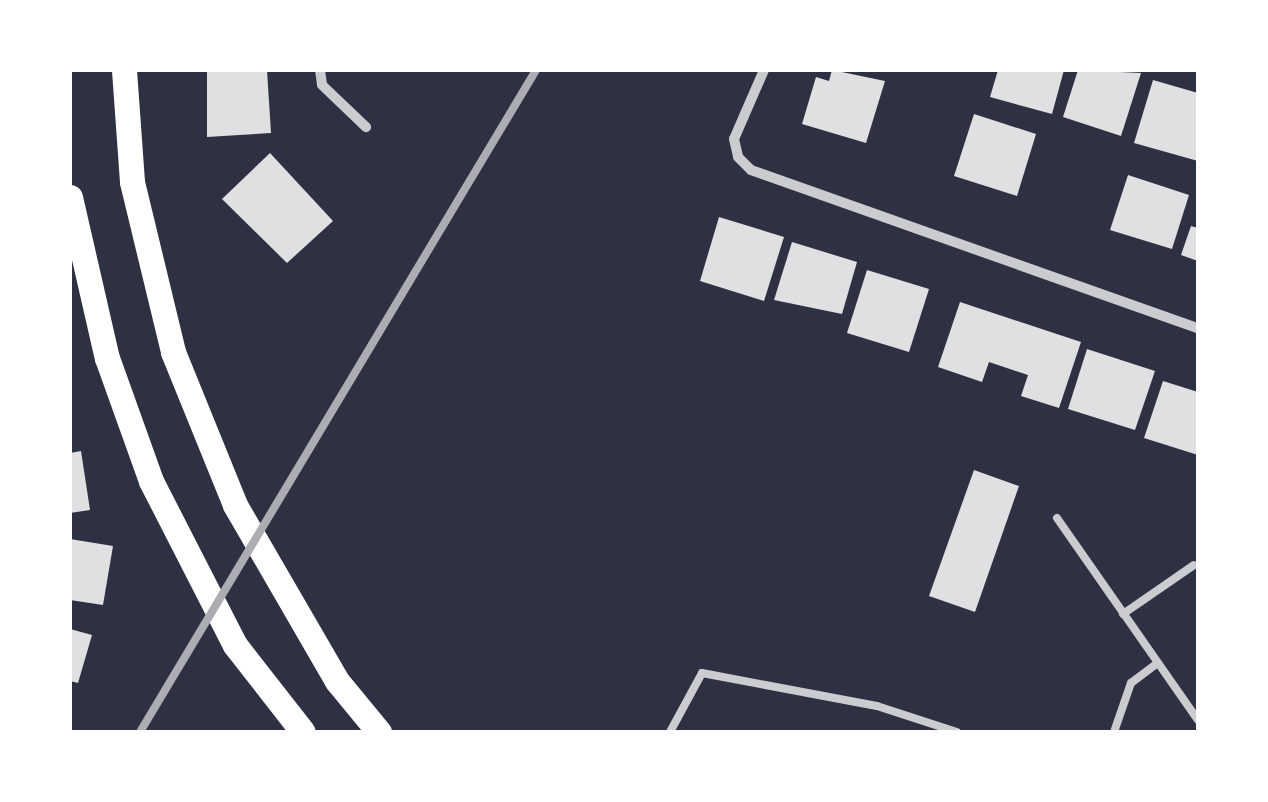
<!DOCTYPE html>
<style>
body{margin:0}
#map{position:relative;width:1268px;height:802px;overflow:hidden;background:#2d3142;font-family:"Space Grotesk",sans-serif}
div>[style]{position:absolute}
.building>*{inset:0;background:#e0e0e3}
.service>*{height:8px;margin:-4px;padding:0 4px;transform-origin:4px;border-radius:4px;background:#caccd0}
.minor>*{height:10px;margin:-5px;padding:0 5px;transform-origin:5px;border-radius:5px;background:#caccd0}
.primary>*{height:25px;margin:-12.5px;padding:0 12.5px;transform-origin:12.5px;border-radius:12.5px;background:#fff}
.rail>*{height:8px;margin:-4px;padding:0 4px;transform-origin:4px;border-radius:4px;background:#abadb3}
span{translate:-50% -50%;white-space:nowrap;text-align:center;line-height:1.15;-webkit-text-stroke:10px #fff;paint-order:stroke}
.frame{position:absolute;inset:0;border:72px solid #fff;pointer-events:none}
</style>
<div id="map">
<div class="building">
<div style="clip-path:polygon(207px 70px,267px 70px,271px 133px,207px 137px)"></div>
<div style="clip-path:polygon(832px 70px,885px 81px,866px 143px,802px 124px,816px 77px,829px 81px)"></div>
<div style="clip-path:polygon(998px 70px,1064px 70px,1052px 114px,990px 97px)"></div>
<div style="clip-path:polygon(1078px 70px,1141px 73px,1121px 136px,1063px 117px)"></div>
<div style="clip-path:polygon(1153px 80px,1198px 93px,1198px 161px,1134px 143px)"></div>
<div style="clip-path:polygon(974px 114px,1036px 134px,1017px 196px,954px 176px)"></div>
<div style="clip-path:polygon(270px 153px,333px 221px,287px 263px,222px 199px)"></div>
<div style="clip-path:polygon(1128px 175px,1189px 195px,1172px 249px,1110px 230px)"></div>
<div style="clip-path:polygon(719px 217px,784px 237px,764px 301px,700px 281px)"></div>
<div style="clip-path:polygon(1191px 226px,1198px 228px,1198px 261px,1181px 255px)"></div>
<div style="clip-path:polygon(792px 242px,857px 262px,842px 314px,774px 300px)"></div>
<div style="clip-path:polygon(867px 270px,929px 289px,909px 352px,847px 333px)"></div>
<div style="clip-path:polygon(960px 302px,1081px 342px,1059px 408px,1021px 396px,1028px 375px,989px 362px,982px 382px,938px 367px)"></div>
<div style="clip-path:polygon(1087px 349px,1155px 371px,1135px 430px,1068px 409px)"></div>
<div style="clip-path:polygon(1163px 381px,1198px 392px,1198px 455px,1144px 438px)"></div>
<div style="clip-path:polygon(81px 451px,90px 510px,70px 513px,70px 453px)"></div>
<div style="clip-path:polygon(974px 470px,1019px 486px,975px 612px,929px 596px)"></div>
<div style="clip-path:polygon(70px 539px,113px 546px,103px 605px,70px 600px)"></div>
<div style="clip-path:polygon(70px 629px,92px 635px,78px 683px,70px 681px)"></div>
</div>
<div class="service">
<div style="left:1057px;top:518px;width:246px;rotate:55.1deg"></div>
<div style="left:1123px;top:614px;width:86px;rotate:-34.6deg"></div>
<div style="left:670px;top:732px;width:67px;rotate:-61.5deg"></div>
<div style="left:702px;top:673px;width:178px;rotate:10.7deg"></div>
<div style="left:877px;top:706px;width:84px;rotate:18deg"></div>
<div style="left:1114px;top:732px;width:52px;rotate:-70.9deg"></div>
<div style="left:1131px;top:683px;width:30px;rotate:-37deg"></div>
</div>
<div class="minor">
<div style="left:320px;top:70px;width:15px;rotate:82deg"></div>
<div style="left:322px;top:85px;width:61px;rotate:43.7deg"></div>
<div style="left:764px;top:70px;width:75px;rotate:113.5deg"></div>
<div style="left:734px;top:139px;width:18px;rotate:77deg"></div>
<div style="left:738px;top:157px;width:18px;rotate:45deg"></div>
<div style="left:751px;top:170px;width:474px;rotate:19.5deg"></div>
</div>
<div class="primary">
<div style="left:124px;top:70px;width:112px;rotate:85.9deg"></div>
<div style="left:132px;top:182px;width:175px;rotate:76.4deg"></div>
<div style="left:173px;top:352px;width:165px;rotate:67.9deg"></div>
<div style="left:235px;top:505px;width:203px;rotate:59.9deg"></div>
<div style="left:337px;top:681px;width:66px;rotate:50.5deg"></div>
<div style="left:70px;top:197px;width:165px;rotate:77.1deg"></div>
<div style="left:107px;top:358px;width:131px;rotate:70.3deg"></div>
<div style="left:151px;top:481px;width:184px;rotate:62.9deg"></div>
<div style="left:235px;top:645px;width:110px;rotate:52deg"></div>
</div>
<div class="rail">
<div style="left:140px;top:732px;width:771px;rotate:-59.11deg"></div>
</div>
<div class="frame"></div>
</div>
